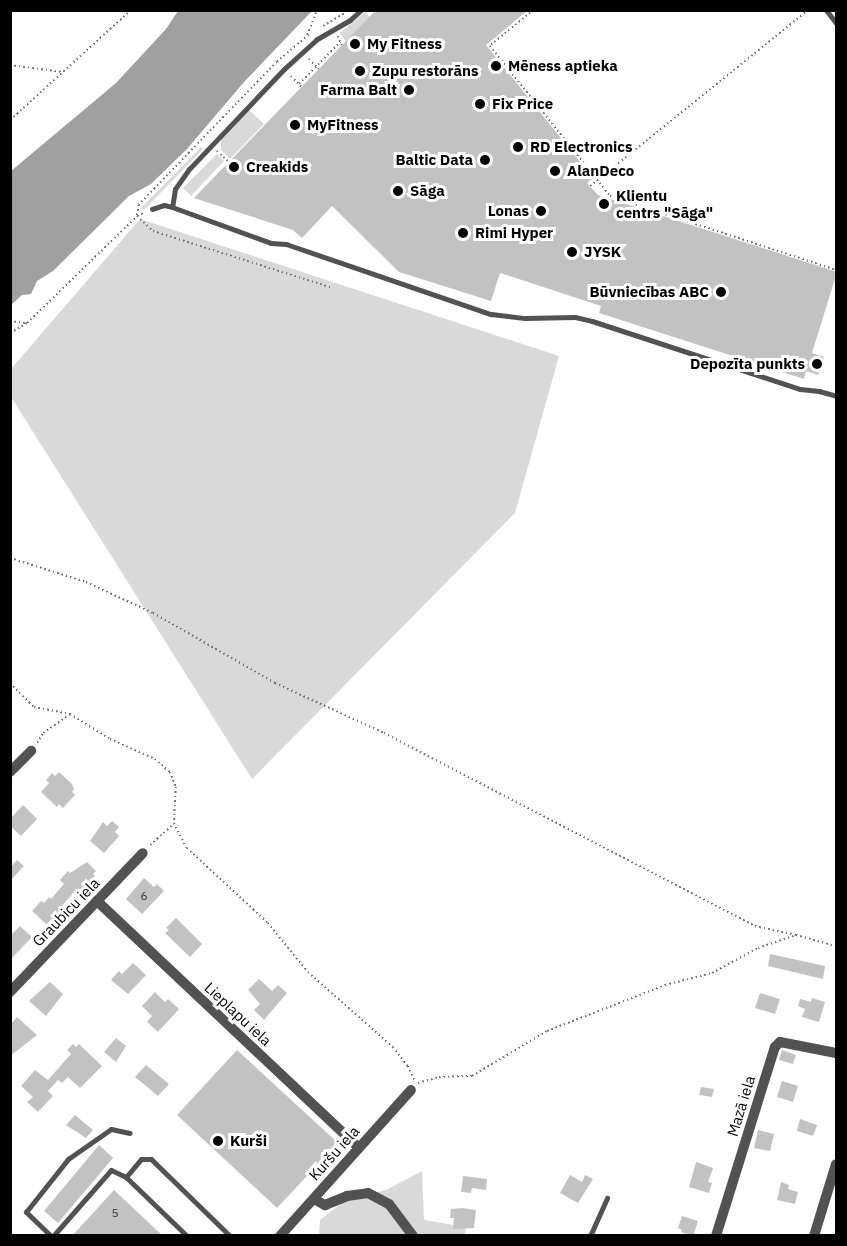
<!DOCTYPE html>
<meta charset="utf-8">
<style>
body{margin:0}
#map{position:relative;width:847px;height:1246px;overflow:hidden;background:#fff;font-family:"IBM Plex Sans",sans-serif}
div>[style]{position:absolute}
.green>*{inset:0;background:#d9d9d9}
.water>*{inset:0;background:#a0a0a0}
.building>*{inset:0;background:#c2c2c2}
.path>*{height:1.5px;margin-top:-0.75px;transform-origin:0;background:repeating-linear-gradient(90deg,#747474 0 1.5px,transparent 0 4.5px)}
.service>*{height:5px;margin:-2.5px;padding:0 2.5px;transform-origin:2.5px;border-radius:2.5px;background:#525252}
.minor>*{height:10px;margin:-5px;padding:0 5px;transform-origin:5px;border-radius:5px;background:#525252}
.dots>*{width:16px;height:16px;translate:-50% -50%;box-sizing:border-box;border:3px solid #fff;border-radius:50%}
span{translate:-50% -50%;white-space:nowrap;text-align:center;line-height:1.15;-webkit-text-stroke:6px #fff;paint-order:stroke}
.number-label{font-size:12px;color:#303030}
.number-label span{-webkit-text-stroke-width:0}
.poi-label{font-size:15px;color:#000;font-weight:700}
.left{translate:0 -50%;text-align:left}
.right{translate:-100% -50%;text-align:right}
.street-label{font-size:15px;color:#000}
.frame{position:absolute;inset:0;border:12px solid #000;pointer-events:none}
</style>
<div id="map">
<div class="green">
<div style="clip-path:polygon(365px 12px,370px 17px,346px 42px,340px 33px)"></div>
<div style="clip-path:polygon(249px 110px,264px 124px,230px 159px,221px 150px,221px 139px)"></div>
<div style="clip-path:polygon(201px 147px,203px 149px,144px 210px,141px 208px)"></div>
<div style="clip-path:polygon(217px 154px,224px 161px,191px 196px,183px 188px)"></div>
<div style="clip-path:polygon(140px 219px,559px 356px,515px 513px,252px 779px,11px 397px,11px 369px)"></div>
<div style="clip-path:polygon(422px 1171px,424px 1220px,466px 1227px,465px 1235px,319px 1236px,320px 1220px,342px 1203px,388px 1189px)"></div>
</div>
<div class="water">
<div style="clip-path:polygon(178px 11px,312px 11px,244px 82px,187px 149px,151px 184px,129px 196px,53px 271px,37px 281px,31px 294px,22px 295px,11px 305px,11px 171px,116px 83px,166px 29px)"></div>
</div>
<div class="building">
<div style="clip-path:polygon(376px 10px,528px 10px,486px 45px,593px 178px,587px 183px,598px 195px,837px 272px,812px 353px,824px 357px,818px 375px,806px 371px,804px 379px,599px 313px,601px 306px,500px 273px,491px 301px,399px 272px,332px 206px,302px 238px,293px 230px,194px 198px)"></div>
<div style="clip-path:polygon(59px 772px,72px 784px,74px 789px,72px 792px,75px 795px,63px 808px,59px 804px,57px 807px,41px 792px,49px 783px,46px 780px,52px 773px,55px 776px)"></div>
<div style="clip-path:polygon(23px 805px,37px 819px,21px 836px,10px 826px,10px 819px)"></div>
<div style="clip-path:polygon(112px 821px,119px 827px,115px 832px,119px 836px,104px 853px,90px 841px,103px 822px,107px 826px)"></div>
<div style="clip-path:polygon(17px 860px,24px 866px,10px 881px,10px 868px)"></div>
<div style="clip-path:polygon(87px 862px,96px 871px,93px 874px,95px 876px,79px 893px,76px 890px,60px 908px,63px 911px,47px 925px,32px 911px,41px 901px,44px 903px,49px 897px,51px 899px,64px 884px,60px 880px,68px 871px,70px 873px)"></div>
<div style="clip-path:polygon(144px 878px,154px 887px,157px 884px,164px 891px,142px 914px,126px 899px)"></div>
<div style="clip-path:polygon(176px 918px,202px 944px,190px 957px,165px 933px,169px 930px,166px 928px)"></div>
<div style="clip-path:polygon(20px 926px,32px 937px,10px 960px,10px 936px)"></div>
<div style="clip-path:polygon(770px 954px,825px 966px,823px 979px,768px 966px)"></div>
<div style="clip-path:polygon(133px 963px,146px 975px,128px 994px,111px 980px,119px 971px,122px 974px)"></div>
<div style="clip-path:polygon(259px 979px,272px 991px,278px 985px,287px 993px,264px 1020px,254px 1010px,260px 1004px,248px 990px)"></div>
<div style="clip-path:polygon(50px 982px,63px 994px,46px 1016px,29px 1001px)"></div>
<div style="clip-path:polygon(155px 992px,165px 1002px,168px 999px,179px 1009px,158px 1032px,147px 1022px,152px 1016px,142px 1006px)"></div>
<div style="clip-path:polygon(760px 993px,780px 999px,775px 1014px,755px 1008px)"></div>
<div style="clip-path:polygon(812px 998px,825px 1002px,819px 1022px,802px 1017px,805px 1009px,798px 1006px,800px 999px,811px 1002px)"></div>
<div style="clip-path:polygon(17px 1017px,37px 1035px,10px 1056px,10px 1025px)"></div>
<div style="clip-path:polygon(116px 1038px,126px 1046px,116px 1062px,104px 1052px)"></div>
<div style="clip-path:polygon(73px 1044px,76px 1047px,79px 1044px,102px 1066px,80px 1088px,68px 1077px,62px 1083px,58px 1080px,48px 1091px,53px 1096px,38px 1112px,27px 1102px,33px 1097px,21px 1086px,35px 1070px,48px 1080px,71px 1054px,67px 1050px)"></div>
<div style="clip-path:polygon(237px 1050px,338px 1143px,277px 1208px,177px 1115px)"></div>
<div style="clip-path:polygon(782px 1050px,796px 1055px,793px 1064px,779px 1060px)"></div>
<div style="clip-path:polygon(146px 1065px,169px 1084px,158px 1096px,135px 1077px)"></div>
<div style="clip-path:polygon(782px 1081px,798px 1086px,793px 1102px,777px 1097px)"></div>
<div style="clip-path:polygon(701px 1087px,714px 1089px,712px 1097px,699px 1095px)"></div>
<div style="clip-path:polygon(75px 1115px,93px 1130px,86px 1138px,66px 1125px)"></div>
<div style="clip-path:polygon(800px 1119px,817px 1125px,813px 1136px,797px 1131px)"></div>
<div style="clip-path:polygon(758px 1130px,774px 1134px,770px 1151px,754px 1148px)"></div>
<div style="clip-path:polygon(99px 1145px,113px 1158px,58px 1223px,44px 1211px)"></div>
<div style="clip-path:polygon(696px 1162px,713px 1168px,708px 1182px,712px 1183px,709px 1193px,689px 1187px)"></div>
<div style="clip-path:polygon(570px 1175px,582px 1182px,585px 1175px,593px 1179px,578px 1203px,560px 1193px)"></div>
<div style="clip-path:polygon(463px 1176px,487px 1179px,486px 1190px,472px 1188px,471px 1193px,461px 1192px)"></div>
<div style="clip-path:polygon(781px 1182px,789px 1185px,788px 1189px,798px 1192px,795px 1204px,777px 1200px)"></div>
<div style="clip-path:polygon(114px 1190px,163px 1236px,72px 1236px)"></div>
<div style="clip-path:polygon(462px 1208px,476px 1210px,474px 1228px,453px 1229px,454px 1218px,450px 1218px,451px 1209px)"></div>
<div style="clip-path:polygon(682px 1216px,698px 1221px,693px 1236px,681px 1232px,682px 1230px,678px 1228px)"></div>
</div>
<div class="path">
<div style="left:534px;top:10px;width:57px;rotate:140.7deg"></div>
<div style="left:490px;top:46px;width:192px;rotate:51.3deg"></div>
<div style="left:610px;top:196px;width:238px;rotate:18.1deg"></div>
<div style="left:323px;top:26px;width:26px;rotate:-31deg"></div>
<div style="left:307px;top:35px;width:27px;rotate:-68deg"></div>
<div style="left:309px;top:35px;width:42px;rotate:139.8deg"></div>
<div style="left:277px;top:62px;width:199px;rotate:134deg"></div>
<div style="left:139px;top:205px;width:11px;rotate:100deg"></div>
<div style="left:137px;top:216px;width:22px;rotate:43deg"></div>
<div style="left:153px;top:231px;width:189px;rotate:17.6deg"></div>
<div style="left:338px;top:36px;width:10px;rotate:66deg"></div>
<div style="left:309px;top:59px;width:14px;rotate:45deg"></div>
<div style="left:10px;top:65px;width:53px;rotate:7.5deg"></div>
<div style="left:291px;top:76px;width:16px;rotate:45deg"></div>
<div style="left:299px;top:84px;width:59px;rotate:-45.7deg"></div>
<div style="left:10px;top:120px;width:164px;rotate:-42.3deg"></div>
<div style="left:217px;top:151px;width:16px;rotate:43deg"></div>
<div style="left:590px;top:186px;width:280px;rotate:-38.9deg"></div>
<div style="left:10px;top:321px;width:16px;rotate:7deg"></div>
<div style="left:10px;top:333px;width:20px;rotate:-30deg"></div>
<div style="left:27px;top:323px;width:153px;rotate:-44.2deg"></div>
<div style="left:137px;top:216px;width:7px;rotate:-27deg"></div>
<div style="left:10px;top:558px;width:80px;rotate:17.5deg"></div>
<div style="left:86px;top:582px;width:74px;rotate:24.8deg"></div>
<div style="left:153px;top:613px;width:141px;rotate:29.8deg"></div>
<div style="left:275px;top:683px;width:120px;rotate:24.6deg"></div>
<div style="left:384px;top:733px;width:418px;rotate:27.5deg"></div>
<div style="left:755px;top:926px;width:42px;rotate:12.4deg"></div>
<div style="left:10px;top:683px;width:34px;rotate:45deg"></div>
<div style="left:34px;top:707px;width:37px;rotate:11deg"></div>
<div style="left:70px;top:714px;width:47px;rotate:32deg"></div>
<div style="left:110px;top:739px;width:49px;rotate:24deg"></div>
<div style="left:155px;top:759px;width:20px;rotate:41deg"></div>
<div style="left:170px;top:772px;width:16px;rotate:68deg"></div>
<div style="left:176px;top:787px;width:36px;rotate:93deg"></div>
<div style="left:174px;top:823px;width:28px;rotate:63deg"></div>
<div style="left:187px;top:848px;width:110px;rotate:42.8deg"></div>
<div style="left:268px;top:923px;width:63px;rotate:50.8deg"></div>
<div style="left:308px;top:972px;width:113px;rotate:41.4deg"></div>
<div style="left:393px;top:1047px;width:24px;rotate:52deg"></div>
<div style="left:408px;top:1066px;width:17px;rotate:65deg"></div>
<div style="left:37px;top:743px;width:12px;rotate:-59deg"></div>
<div style="left:43px;top:733px;width:32px;rotate:-35deg"></div>
<div style="left:150px;top:845px;width:31px;rotate:-42deg"></div>
<div style="left:418px;top:1083px;width:22px;rotate:-16deg"></div>
<div style="left:439px;top:1077px;width:33px;rotate:-2deg"></div>
<div style="left:472px;top:1076px;width:87px;rotate:-31deg"></div>
<div style="left:547px;top:1031px;width:127px;rotate:-21.3deg"></div>
<div style="left:665px;top:985px;width:49px;rotate:-14.3deg"></div>
<div style="left:712px;top:973px;width:52px;rotate:-28.5deg"></div>
<div style="left:758px;top:948px;width:40px;rotate:-18.9deg"></div>
<div style="left:796px;top:935px;width:41px;rotate:15.4deg"></div>
</div>
<div class="service">
<div style="left:361px;top:10px;width:15px;rotate:138deg"></div>
<div style="left:350px;top:20px;width:39px;rotate:150deg"></div>
<div style="left:316px;top:40px;width:43px;rotate:137.8deg"></div>
<div style="left:284px;top:69px;width:138px;rotate:133.5deg"></div>
<div style="left:189px;top:169px;width:24px;rotate:125deg"></div>
<div style="left:175px;top:189px;width:18px;rotate:99deg"></div>
<div style="left:172px;top:207px;width:105px;rotate:20deg"></div>
<div style="left:271px;top:243px;width:15px;rotate:4deg"></div>
<div style="left:286px;top:244px;width:217px;rotate:18.9deg"></div>
<div style="left:491px;top:314px;width:34px;rotate:7deg"></div>
<div style="left:525px;top:318px;width:50px;rotate:-1.1deg"></div>
<div style="left:575px;top:317px;width:17px;rotate:13deg"></div>
<div style="left:592px;top:321px;width:219px;rotate:18.1deg"></div>
<div style="left:800px;top:389px;width:19px;rotate:6deg"></div>
<div style="left:819px;top:391px;width:18px;rotate:16deg"></div>
<div style="left:826px;top:10px;width:16px;rotate:52deg"></div>
<div style="left:152px;top:209px;width:13px;rotate:-18deg"></div>
<div style="left:164px;top:205px;width:8px;rotate:14deg"></div>
<div style="left:51px;top:1236px;width:35px;rotate:-136deg"></div>
<div style="left:26px;top:1212px;width:68px;rotate:-51.6deg"></div>
<div style="left:68px;top:1159px;width:52px;rotate:-34.9deg"></div>
<div style="left:111px;top:1129px;width:19px;rotate:12deg"></div>
<div style="left:53px;top:1236px;width:88px;rotate:-48.7deg"></div>
<div style="left:111px;top:1170px;width:17px;rotate:25deg"></div>
<div style="left:187px;top:1236px;width:85px;rotate:-136deg"></div>
<div style="left:126px;top:1177px;width:23px;rotate:-50deg"></div>
<div style="left:141px;top:1159px;width:10px"></div>
<div style="left:151px;top:1159px;width:110px;rotate:44.3deg"></div>
<div style="left:590px;top:1236px;width:42px;rotate:-65.9deg"></div>
</div>
<div class="minor">
<div style="left:10px;top:772px;width:30px;rotate:-45deg"></div>
<div style="left:97px;top:901px;width:360px;rotate:43.3deg"></div>
<div style="left:10px;top:992px;width:192px;rotate:-46.3deg"></div>
<div style="left:314px;top:1199px;width:13px;rotate:29deg"></div>
<div style="left:325px;top:1205px;width:24px;rotate:-22deg"></div>
<div style="left:347px;top:1196px;width:21px;rotate:-8deg"></div>
<div style="left:368px;top:1193px;width:24px;rotate:28deg"></div>
<div style="left:389px;top:1204px;width:40px;rotate:53deg"></div>
<div style="left:280px;top:1236px;width:196px;rotate:-48.1deg"></div>
<div style="left:716px;top:1236px;width:198px;rotate:-72.7deg"></div>
<div style="left:775px;top:1047px;width:7px;rotate:-45deg"></div>
<div style="left:780px;top:1042px;width:57px;rotate:11.1deg"></div>
<div style="left:814px;top:1236px;width:75px;rotate:-73deg"></div>
</div>
<div class="dots">
<div style="left:355px;top:44px;background:#000"></div>
<div style="left:496px;top:66px;background:#000"></div>
<div style="left:360px;top:71px;background:#000"></div>
<div style="left:409px;top:90px;background:#000"></div>
<div style="left:480px;top:104px;background:#000"></div>
<div style="left:295px;top:125px;background:#000"></div>
<div style="left:518px;top:147px;background:#000"></div>
<div style="left:485px;top:160px;background:#000"></div>
<div style="left:234px;top:167px;background:#000"></div>
<div style="left:555px;top:171px;background:#000"></div>
<div style="left:398px;top:191px;background:#000"></div>
<div style="left:604px;top:204px;background:#000"></div>
<div style="left:541px;top:211px;background:#000"></div>
<div style="left:463px;top:233px;background:#000"></div>
<div style="left:572px;top:252px;background:#000"></div>
<div style="left:721px;top:292px;background:#000"></div>
<div style="left:817px;top:364px;background:#000"></div>
<div style="left:218px;top:1141px;background:#000"></div>
</div>
<div class="number-label">
<span style="left:144px;top:896px">6</span>
<span style="left:115px;top:1213px">5</span>
</div>
<div class="poi-label">
<span class="left" style="left:367px;top:44px">My Fitness</span>
<span class="left" style="left:508px;top:66px">Mēness aptieka</span>
<span class="left" style="left:372px;top:71px">Zupu restorāns</span>
<span class="right" style="left:397px;top:90px">Farma Balt</span>
<span class="left" style="left:492px;top:104px">Fix Price</span>
<span class="left" style="left:307px;top:125px">MyFitness</span>
<span class="left" style="left:530px;top:147px">RD Electronics</span>
<span class="right" style="left:473px;top:160px">Baltic Data</span>
<span class="left" style="left:246px;top:167px">Creakids</span>
<span class="left" style="left:567px;top:171px">AlanDeco</span>
<span class="left" style="left:410px;top:191px">Sāga</span>
<span class="left" style="left:616px;top:204px">Klientu<br>centrs "Sāga"</span>
<span class="right" style="left:529px;top:211px">Lonas</span>
<span class="left" style="left:475px;top:233px">Rimi Hyper</span>
<span class="left" style="left:584px;top:252px">JYSK</span>
<span class="right" style="left:709px;top:292px">Būvniecības ABC</span>
<span class="right" style="left:805px;top:364px">Depozīta punkts</span>
<span class="left" style="left:230px;top:1141px">Kurši</span>
</div>
<div class="street-label">
<span style="left:66px;top:912px;rotate:-46deg">Graubicu iela</span>
<span style="left:238px;top:1014px;rotate:43deg">Lieplapu iela</span>
<span style="left:741px;top:1106px;rotate:-73deg">Mazā iela</span>
<span style="left:334px;top:1153px;rotate:-48deg">Kuršu iela</span>
</div>
<div class="frame"></div>
</div>
